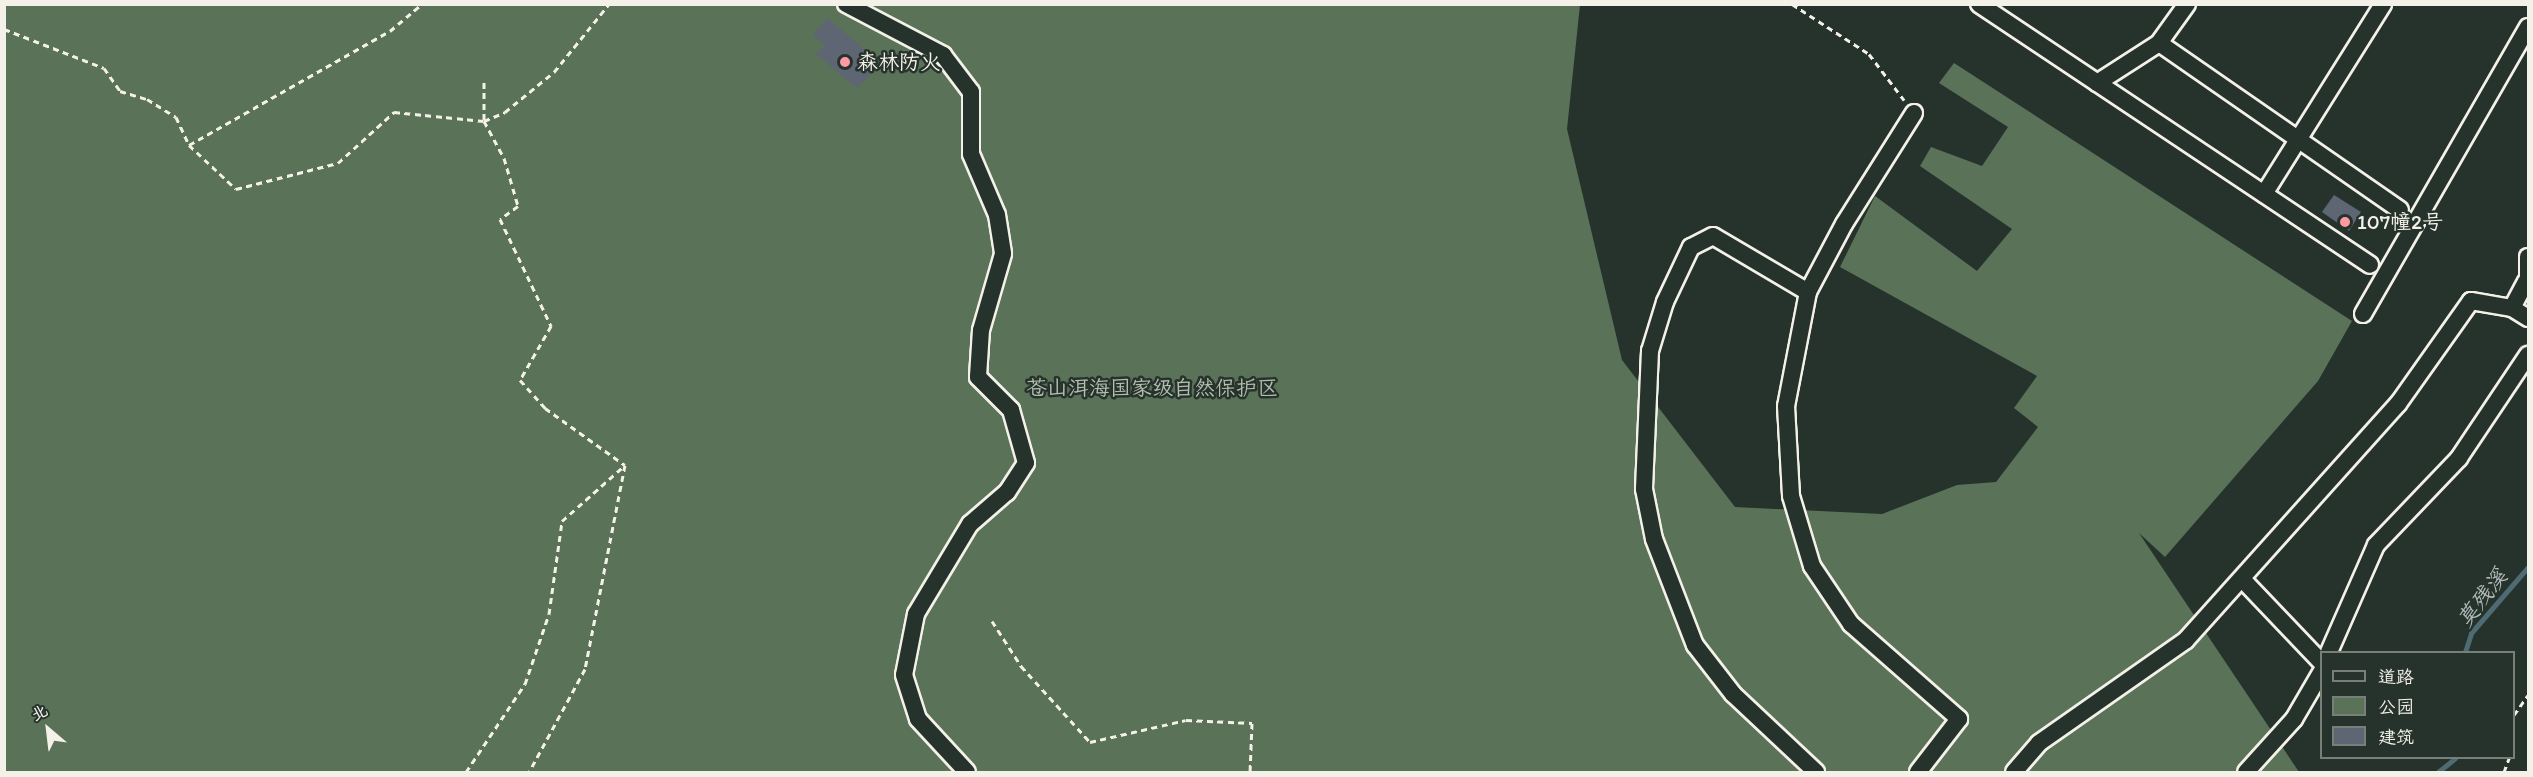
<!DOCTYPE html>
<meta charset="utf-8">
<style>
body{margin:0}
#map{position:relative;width:2533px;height:777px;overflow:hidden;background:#26332d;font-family:Itim,"LXGW WenKai TC",sans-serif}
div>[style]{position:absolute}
.green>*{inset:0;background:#5a7257}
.stream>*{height:5px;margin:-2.5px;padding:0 2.5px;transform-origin:2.5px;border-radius:2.5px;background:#4e6b74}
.building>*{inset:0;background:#5f6673}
.path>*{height:3px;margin-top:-1.5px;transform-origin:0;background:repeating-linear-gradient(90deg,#f4f1e8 0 6px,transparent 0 10.5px)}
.roads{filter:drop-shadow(2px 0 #f4f1e8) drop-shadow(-2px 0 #f4f1e8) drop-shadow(0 2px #f4f1e8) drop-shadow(0 -2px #f4f1e8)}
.minor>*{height:16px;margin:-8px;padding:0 8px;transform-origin:8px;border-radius:8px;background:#26332d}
.dots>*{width:16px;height:16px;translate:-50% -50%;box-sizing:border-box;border:3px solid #26332d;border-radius:50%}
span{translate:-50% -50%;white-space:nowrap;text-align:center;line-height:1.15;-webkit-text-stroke:5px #26332d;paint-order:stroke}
.poi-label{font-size:21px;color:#f4f1e8}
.left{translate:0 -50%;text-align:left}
.park-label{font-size:21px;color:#b6beae}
.water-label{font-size:22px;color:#b2bbba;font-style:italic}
.frame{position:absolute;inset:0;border:6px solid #f4f1e8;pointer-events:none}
.legend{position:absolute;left:2320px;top:651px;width:195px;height:108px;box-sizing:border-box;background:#26332d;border:2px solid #787f78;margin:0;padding:8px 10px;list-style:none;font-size:18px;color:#f4f1e8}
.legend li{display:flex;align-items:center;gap:12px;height:30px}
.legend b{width:30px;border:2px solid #787f78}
.north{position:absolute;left:18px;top:699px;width:60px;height:60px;-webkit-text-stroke:4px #26332d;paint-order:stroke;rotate:332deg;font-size:16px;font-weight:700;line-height:24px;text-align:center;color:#f4f1e8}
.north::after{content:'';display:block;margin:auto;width:21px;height:27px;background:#f4f1e8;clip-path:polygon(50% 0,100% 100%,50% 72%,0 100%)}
</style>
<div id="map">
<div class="green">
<div style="clip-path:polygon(5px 5px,1580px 5px,1567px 129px,1622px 360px,1735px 507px,1882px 514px,1957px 485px,1996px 482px,2038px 427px,2014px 408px,2037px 376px,1840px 267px,1875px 196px,1977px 271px,2012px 229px,1920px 166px,1931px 147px,1982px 166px,2008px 127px,1939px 83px,1954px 63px,2352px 321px,2318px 381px,2165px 557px,2139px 533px,2299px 772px,5px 772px)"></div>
</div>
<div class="stream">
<div style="left:2465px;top:652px;width:20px;rotate:-72deg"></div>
<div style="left:2471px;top:633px;width:87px;rotate:-49.2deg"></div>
<div style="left:2438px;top:772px;width:22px;rotate:-39deg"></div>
</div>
<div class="building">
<div style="clip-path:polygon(827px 18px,867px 51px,860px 59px,874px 71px,857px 88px,816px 54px,825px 45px,813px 35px)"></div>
<div style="clip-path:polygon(2334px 195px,2361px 212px,2349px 231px,2322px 212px)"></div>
</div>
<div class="path">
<div style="left:1792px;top:4px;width:92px;rotate:33deg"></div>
<div style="left:1869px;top:54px;width:58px;rotate:52.7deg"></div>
<div style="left:4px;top:29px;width:107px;rotate:21.3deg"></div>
<div style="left:104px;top:68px;width:28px;rotate:55deg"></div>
<div style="left:120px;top:91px;width:28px;rotate:17deg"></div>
<div style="left:147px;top:99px;width:34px;rotate:32deg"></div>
<div style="left:176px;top:117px;width:31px;rotate:65deg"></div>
<div style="left:189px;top:145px;width:64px;rotate:43.1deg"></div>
<div style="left:236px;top:189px;width:105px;rotate:-14.3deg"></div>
<div style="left:338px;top:163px;width:76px;rotate:-42.3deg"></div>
<div style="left:394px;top:112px;width:90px;rotate:5.7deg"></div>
<div style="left:484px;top:121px;width:23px;rotate:-23deg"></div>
<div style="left:505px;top:112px;width:63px;rotate:-39.2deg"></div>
<div style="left:554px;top:72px;width:87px;rotate:-51deg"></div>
<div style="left:484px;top:82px;width:39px;rotate:90deg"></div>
<div style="left:484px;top:121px;width:42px;rotate:61.6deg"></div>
<div style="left:504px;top:158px;width:50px;rotate:73.7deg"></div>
<div style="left:518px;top:206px;width:22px;rotate:144deg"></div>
<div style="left:500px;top:219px;width:119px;rotate:64.5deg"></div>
<div style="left:551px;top:326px;width:62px;rotate:119.9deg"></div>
<div style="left:520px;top:380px;width:38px;rotate:48deg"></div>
<div style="left:545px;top:408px;width:98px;rotate:35.5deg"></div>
<div style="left:625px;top:465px;width:208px;rotate:101.1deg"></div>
<div style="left:585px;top:669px;width:117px;rotate:118.5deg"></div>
<div style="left:189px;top:145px;width:231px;rotate:-29.6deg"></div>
<div style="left:390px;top:31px;width:42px;rotate:-40.2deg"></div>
<div style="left:992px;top:621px;width:54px;rotate:57.2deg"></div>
<div style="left:1021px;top:666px;width:103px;rotate:47.8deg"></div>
<div style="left:1090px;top:742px;width:98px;rotate:-12.9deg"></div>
<div style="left:1186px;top:720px;width:66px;rotate:2.6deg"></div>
<div style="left:1252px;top:723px;width:49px;rotate:92.3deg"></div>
<div style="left:2514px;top:715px;width:24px;rotate:-55deg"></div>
<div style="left:466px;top:772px;width:106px;rotate:-56.2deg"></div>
<div style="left:525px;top:684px;width:74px;rotate:-71.1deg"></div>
<div style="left:549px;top:614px;width:94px;rotate:-82deg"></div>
<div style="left:562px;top:521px;width:83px;rotate:-41.6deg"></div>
<div style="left:2504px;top:772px;width:15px;rotate:-70deg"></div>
</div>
<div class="roads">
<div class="minor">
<div style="left:846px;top:4px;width:110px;rotate:27.7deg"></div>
<div style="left:943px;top:55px;width:46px;rotate:52.9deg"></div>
<div style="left:971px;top:92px;width:62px;rotate:90deg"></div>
<div style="left:971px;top:154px;width:66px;rotate:66.9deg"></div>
<div style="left:997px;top:215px;width:39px;rotate:81deg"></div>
<div style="left:1003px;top:254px;width:79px;rotate:106.1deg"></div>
<div style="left:981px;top:330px;width:47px;rotate:93.7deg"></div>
<div style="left:978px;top:377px;width:47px;rotate:45deg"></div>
<div style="left:1011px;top:410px;width:55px;rotate:74.2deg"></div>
<div style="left:1026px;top:463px;width:35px;rotate:123deg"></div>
<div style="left:1007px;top:492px;width:49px;rotate:139.1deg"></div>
<div style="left:970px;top:524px;width:105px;rotate:121deg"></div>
<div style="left:916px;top:614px;width:62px;rotate:101.1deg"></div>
<div style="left:904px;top:675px;width:46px;rotate:72.3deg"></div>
<div style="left:918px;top:719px;width:72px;rotate:47.2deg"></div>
<div style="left:1979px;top:4px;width:470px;rotate:33.7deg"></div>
<div style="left:2159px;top:43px;width:293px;rotate:34.7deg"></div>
<div style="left:2097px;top:83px;width:74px;rotate:-32.8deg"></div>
<div style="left:2159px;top:43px;width:48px;rotate:-54.3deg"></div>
<div style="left:1914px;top:113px;width:131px;rotate:122.2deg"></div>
<div style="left:1844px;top:224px;width:77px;rotate:117.9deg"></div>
<div style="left:1808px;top:292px;width:116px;rotate:100.9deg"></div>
<div style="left:1786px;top:406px;width:90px;rotate:86.8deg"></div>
<div style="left:1791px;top:496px;width:73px;rotate:73.3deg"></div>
<div style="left:1812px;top:566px;width:70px;rotate:56.1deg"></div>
<div style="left:1851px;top:624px;width:144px;rotate:41.3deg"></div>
<div style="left:1959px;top:719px;width:67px;rotate:127.7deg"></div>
<div style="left:2264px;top:194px;width:224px;rotate:-57.9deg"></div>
<div style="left:2528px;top:257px;width:27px;rotate:90deg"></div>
<div style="left:1808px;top:292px;width:110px;rotate:-149.5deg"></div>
<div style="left:1713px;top:236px;width:25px;rotate:153deg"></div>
<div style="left:1691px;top:247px;width:61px;rotate:115.3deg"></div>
<div style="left:1665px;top:302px;width:51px;rotate:107deg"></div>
<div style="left:1650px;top:351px;width:138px;rotate:92.5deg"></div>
<div style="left:1644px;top:489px;width:51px;rotate:78.7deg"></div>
<div style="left:1654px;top:539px;width:114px;rotate:68.9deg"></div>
<div style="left:1695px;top:645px;width:62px;rotate:52.2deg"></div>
<div style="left:1733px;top:694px;width:114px;rotate:43.2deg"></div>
<div style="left:2512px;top:308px;width:30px;rotate:-62deg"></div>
<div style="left:2363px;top:314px;width:331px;rotate:-60.1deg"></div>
<div style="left:2243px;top:580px;width:115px;rotate:46.4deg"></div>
<div style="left:2329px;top:652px;width:117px;rotate:-66.3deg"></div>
<div style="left:2376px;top:545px;width:120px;rotate:-46.3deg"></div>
<div style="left:2459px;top:458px;width:124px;rotate:-56.2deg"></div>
<div style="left:2014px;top:772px;width:38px;rotate:-49deg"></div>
<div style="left:2039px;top:743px;width:179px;rotate:-35deg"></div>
<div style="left:2186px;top:640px;width:317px;rotate:-48.1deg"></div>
<div style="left:2398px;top:404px;width:126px;rotate:-54.7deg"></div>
<div style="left:2471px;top:301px;width:42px;rotate:9.7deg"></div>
<div style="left:2512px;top:308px;width:19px;rotate:32deg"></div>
<div style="left:2246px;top:772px;width:72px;rotate:-47.8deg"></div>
<div style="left:2294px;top:719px;width:56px;rotate:-59.7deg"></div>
</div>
</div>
<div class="dots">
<div style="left:845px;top:62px;background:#ff9aa2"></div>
<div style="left:2345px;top:222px;background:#ff9aa2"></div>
</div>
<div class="poi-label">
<span class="left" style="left:857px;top:62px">森林防火</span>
<span class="left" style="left:2357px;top:222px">107幢2号</span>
</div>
<div class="park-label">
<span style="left:1152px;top:388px">苍山洱海国家级自然保护区</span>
</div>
<div class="water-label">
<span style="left:2482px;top:598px;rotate:-52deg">莫残溪</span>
</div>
<div class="frame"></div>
<ul class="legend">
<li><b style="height:8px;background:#26332d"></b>道路</li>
<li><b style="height:16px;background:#5a7257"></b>公园</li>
<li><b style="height:16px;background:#5f6673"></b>建筑</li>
</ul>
<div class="north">北</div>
</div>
